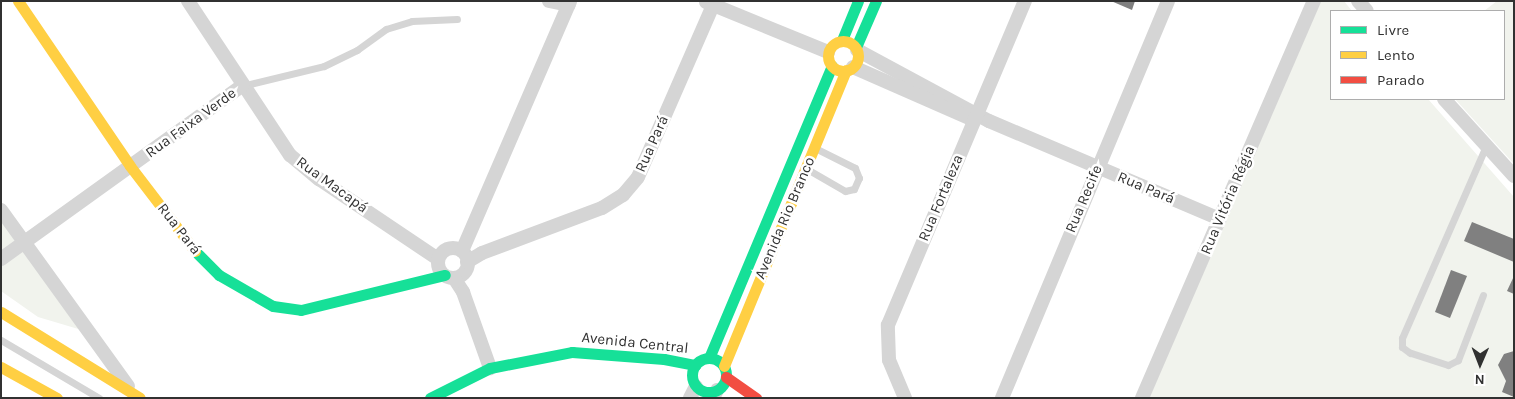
<!DOCTYPE html>
<meta charset="utf-8">
<style>
body{margin:0}
#map{position:relative;width:1515px;height:399px;overflow:hidden;background:#fff;font-family:Karla,sans-serif}
div>[style]{position:absolute}
.green>*{inset:0;background:#f1f3ed}
.building>*{inset:0;background:#808080}
.lane>*{height:7px;margin:-3.5px;padding:0 3.5px;transform-origin:3.5px;border-radius:3.5px;background:#d5d5d5}
.street>*{height:14px;margin:-7px;padding:0 7px;transform-origin:7px;border-radius:7px;background:#d5d5d5}
.street>.ring{margin:-7px;padding:0;box-sizing:content-box;background:none;border:14px solid #d5d5d5;border-radius:50%}
.fast>*{height:11px;margin:-5.5px;padding:0 5.5px;transform-origin:5.5px;border-radius:5.5px;background:#16e098}
.fast>.ring{margin:-5.5px;padding:0;box-sizing:content-box;background:none;border:11px solid #16e098;border-radius:50%}
.slow>*{height:11px;margin:-5.5px;padding:0 5.5px;transform-origin:5.5px;border-radius:5.5px;background:#ffcf43}
.slow>.ring{margin:-5.5px;padding:0;box-sizing:content-box;background:none;border:11px solid #ffcf43;border-radius:50%}
.jam>*{height:11px;margin:-5.5px;padding:0 5.5px;transform-origin:5.5px;border-radius:5.5px;background:#f24e42}
span{translate:-50% -50%;white-space:nowrap;text-align:center;line-height:1.15;-webkit-text-stroke:5px #fff;paint-order:stroke}
.street-label{font-size:15px;color:#313131}
.frame{position:absolute;inset:0;border:2px solid #313131;pointer-events:none}
.legend{position:absolute;left:1330px;top:10px;width:175px;height:90px;box-sizing:border-box;background:#fff;border:1px solid #adadad;margin:0;padding:6px 9px;list-style:none;font-size:15px;color:#313131}
.legend li{display:flex;align-items:center;gap:10px;height:25px}
.legend b{width:25px;border:1px solid #adadad}
.north{position:absolute;left:1455px;top:339px;width:50px;height:50px;-webkit-text-stroke:4px #fff;paint-order:stroke;rotate:181deg;font-size:14px;font-weight:700;line-height:20px;text-align:center;color:#313131}
.north::after{content:'';display:block;margin:auto;width:18px;height:22px;background:#313131;clip-path:polygon(50% 0,100% 100%,50% 72%,0 100%)}
</style>
<div id="map">
<div class="green">
<div style="clip-path:polygon(1321px 1px,1344px 1px,1352px 11px,1331px 11px,1331px 99px,1428px 99px,1514px 197px,1514px 398px,1149px 398px)"></div>
<div style="clip-path:polygon(1497px 1px,1514px 1px,1514px 164px,1455px 99px,1504px 99px,1504px 11px,1484px 11px)"></div>
<div style="clip-path:polygon(1px 217px,85px 331px,38px 317px,1px 291px)"></div>
</div>
<div class="building">
<div style="clip-path:polygon(1111px 1px,1135px 1px,1132px 10px)"></div>
<div style="clip-path:polygon(1472px 222px,1514px 239px,1514px 262px,1464px 241px)"></div>
<div style="clip-path:polygon(1451px 270px,1467px 276px,1450px 318px,1435px 312px)"></div>
<div style="clip-path:polygon(1514px 276px,1514px 294px,1507px 291px)"></div>
<div style="clip-path:polygon(1514px 351px,1514px 397px,1502px 392px,1506px 381px,1498px 365px,1504px 354px)"></div>
</div>
<div class="lane">
<div style="left:242px;top:86px;width:84px;rotate:-13.7deg"></div>
<div style="left:324px;top:66px;width:37px;rotate:-26deg"></div>
<div style="left:357px;top:50px;width:36px;rotate:-36deg"></div>
<div style="left:386px;top:29px;width:27px;rotate:-17deg"></div>
<div style="left:412px;top:21px;width:45px;rotate:-2.5deg"></div>
<div style="left:807px;top:169px;width:44px;rotate:30.1deg"></div>
<div style="left:845px;top:191px;width:9px;rotate:-13deg"></div>
<div style="left:854px;top:189px;width:12px;rotate:-66deg"></div>
<div style="left:859px;top:178px;width:11px;rotate:-112deg"></div>
<div style="left:855px;top:168px;width:45px;rotate:-153.4deg"></div>
<div style="left:1483px;top:295px;width:70px;rotate:111deg"></div>
<div style="left:1458px;top:360px;width:11px;rotate:153deg"></div>
<div style="left:1448px;top:365px;width:40px;rotate:-162deg"></div>
<div style="left:1410px;top:353px;width:10px;rotate:-143deg"></div>
<div style="left:1402px;top:347px;width:9px;rotate:-90deg"></div>
<div style="left:1402px;top:338px;width:210px;rotate:-66.4deg"></div>
<div style="left:1px;top:340px;width:114px;rotate:30.6deg"></div>
</div>
<div class="street">
<div style="left:188px;top:1px;width:185px;rotate:56.5deg"></div>
<div style="left:290px;top:155px;width:38px;rotate:40deg"></div>
<div style="left:319px;top:179px;width:143px;rotate:33.9deg"></div>
<div style="left:549px;top:1px;width:20px;rotate:11deg"></div>
<div style="left:1358px;top:1px;width:13px;rotate:48deg"></div>
<div style="left:706px;top:2px;width:132px;rotate:22.3deg"></div>
<div style="left:857px;top:50px;width:150px;rotate:28.3deg"></div>
<div style="left:989px;top:121px;width:251px;rotate:23deg"></div>
<div style="left:853px;top:67px;width:127px;rotate:23.7deg"></div>
<div style="left:1444px;top:99px;width:104px;rotate:47.7deg"></div>
<div style="left:1px;top:210px;width:217px;rotate:54.2deg"></div>
<div class="ring" style="left:438px;top:248px;width:16px;height:16px"></div>
<div style="left:462px;top:251px;width:272px;rotate:-66.6deg"></div>
<div style="left:1px;top:259px;width:297px;rotate:-35.7deg"></div>
<div style="left:467px;top:262px;width:17px;rotate:-31deg"></div>
<div style="left:482px;top:253px;width:128px;rotate:-20.6deg"></div>
<div style="left:602px;top:208px;width:25px;rotate:-32deg"></div>
<div style="left:623px;top:195px;width:23px;rotate:-50deg"></div>
<div style="left:638px;top:177px;width:192px;rotate:-66.4deg"></div>
<div style="left:454px;top:278px;width:17px;rotate:57deg"></div>
<div style="left:463px;top:292px;width:81px;rotate:70.4deg"></div>
<div style="left:690px;top:398px;width:13px;rotate:-63deg"></div>
<div style="left:713px;top:398px;width:9px;rotate:-63deg"></div>
<div style="left:905px;top:398px;width:41px;rotate:-112.8deg"></div>
<div style="left:889px;top:360px;width:35px;rotate:-92deg"></div>
<div style="left:888px;top:325px;width:352px;rotate:-67.1deg"></div>
<div style="left:1002px;top:398px;width:430px;rotate:-67.3deg"></div>
<div style="left:1142px;top:398px;width:433px;rotate:-66.6deg"></div>
</div>
<div class="fast">
<div style="left:842px;top:40px;width:42px;rotate:-67.7deg"></div>
<div style="left:856px;top:47px;width:50px;rotate:-66.5deg"></div>
<div style="left:195px;top:251px;width:34px;rotate:45deg"></div>
<div style="left:219px;top:275px;width:62px;rotate:29.9deg"></div>
<div style="left:273px;top:306px;width:28px;rotate:8deg"></div>
<div style="left:301px;top:310px;width:148px;rotate:-13.7deg"></div>
<div class="ring" style="left:692px;top:358px;width:23px;height:23px"></div>
<div style="left:709px;top:358px;width:317px;rotate:-67.2deg"></div>
<div style="left:430px;top:398px;width:67px;rotate:-26.6deg"></div>
<div style="left:490px;top:368px;width:84px;rotate:-11deg"></div>
<div style="left:572px;top:352px;width:92px;rotate:4.4deg"></div>
<div style="left:664px;top:359px;width:32px;rotate:11deg"></div>
</div>
<div class="slow">
<div style="left:18px;top:1px;width:199px;rotate:55.8deg"></div>
<div style="left:130px;top:166px;width:107px;rotate:52.6deg"></div>
<div class="ring" style="left:828px;top:41px;width:19px;height:19px"></div>
<div style="left:1px;top:312px;width:163px;rotate:31.7deg"></div>
<div style="left:724px;top:366px;width:320px;rotate:-67.6deg"></div>
<div style="left:1px;top:367px;width:64px;rotate:29deg"></div>
</div>
<div class="jam">
<div style="left:726px;top:377px;width:37px;rotate:35deg"></div>
</div>
<div class="street-label">
<span style="left:191px;top:123px;rotate:-36deg">Rua Faixa Verde</span>
<span style="left:652px;top:144px;rotate:-66deg">Rua Pará</span>
<span style="left:332px;top:185px;rotate:36deg">Rua Macapá</span>
<span style="left:1146px;top:188px;rotate:23deg">Rua Pará</span>
<span style="left:941px;top:198px;rotate:-67deg">Rua Fortaleza</span>
<span style="left:1084px;top:199px;rotate:-67deg">Rua Recife</span>
<span style="left:1228px;top:200px;rotate:-67deg">Rua Vitória Régia</span>
<span style="left:785px;top:218px;rotate:-67deg">Avenida Rio Branco</span>
<span style="left:179px;top:229px;rotate:52deg">Rua Pará</span>
<span style="left:635px;top:343px;rotate:6deg">Avenida Central</span>
</div>
<div class="frame"></div>
<ul class="legend">
<li><b style="height:6px;background:#16e098"></b>Livre</li>
<li><b style="height:6px;background:#ffcf43"></b>Lento</li>
<li><b style="height:6px;background:#f24e42"></b>Parado</li>
</ul>
<div class="north">N</div>
</div>
